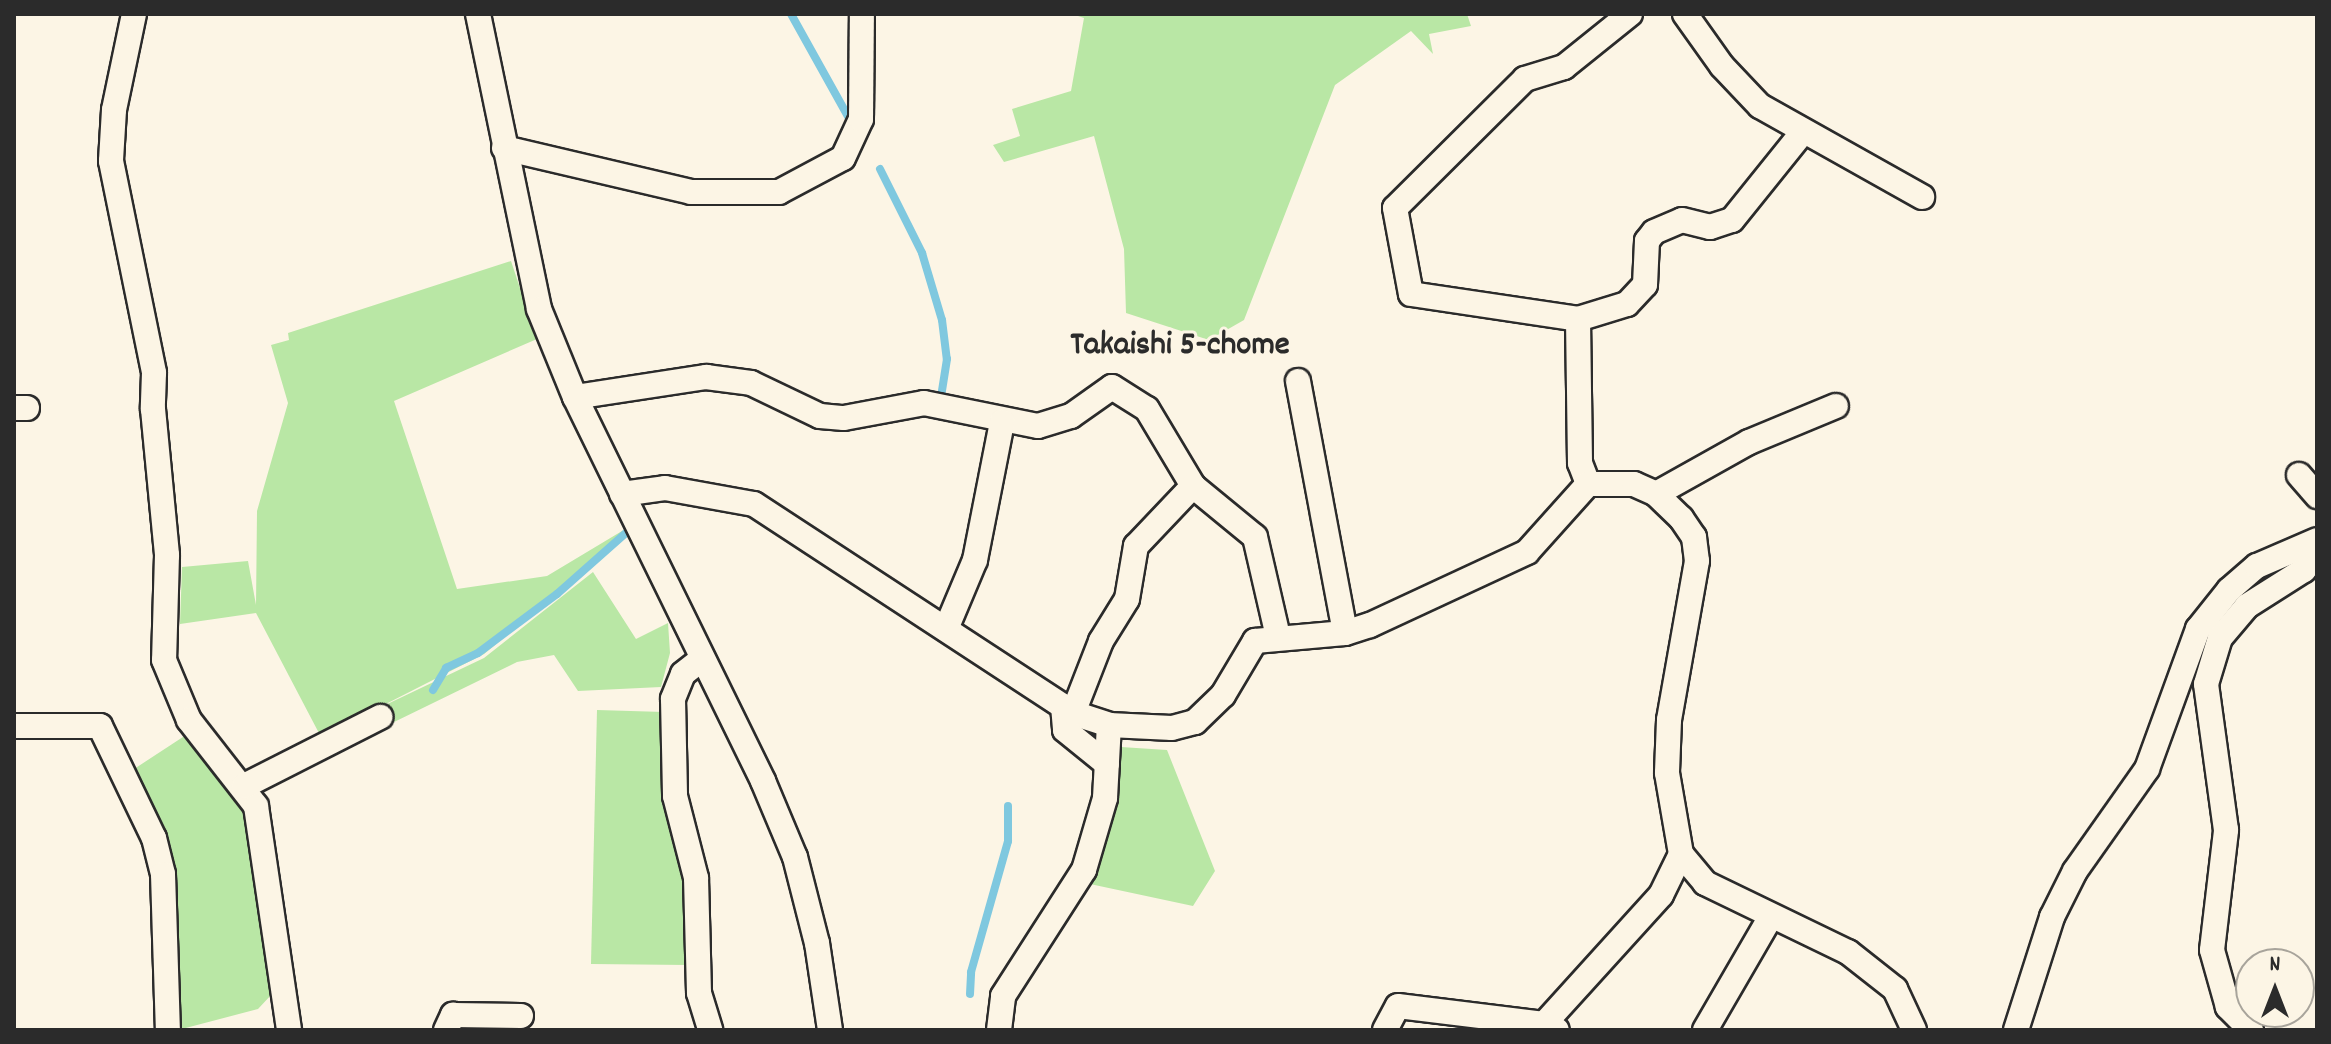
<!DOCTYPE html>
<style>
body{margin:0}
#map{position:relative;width:2331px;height:1044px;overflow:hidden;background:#fcf5e5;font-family:Dekko,sans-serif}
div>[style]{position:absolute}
.green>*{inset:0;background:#b9e7a5}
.stream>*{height:8px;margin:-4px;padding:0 4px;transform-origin:4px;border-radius:4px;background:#7fc8df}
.roads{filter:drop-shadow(2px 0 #2b2b2b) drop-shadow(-2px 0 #2b2b2b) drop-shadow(0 2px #2b2b2b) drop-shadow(0 -2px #2b2b2b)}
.minor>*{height:24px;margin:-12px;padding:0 12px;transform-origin:12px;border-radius:12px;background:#fcf5e5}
span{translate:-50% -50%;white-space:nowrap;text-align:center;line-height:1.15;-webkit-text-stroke:6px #fcf5e5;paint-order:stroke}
.neighbourhood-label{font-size:34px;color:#2b2b2b;font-weight:700}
.frame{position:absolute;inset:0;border:16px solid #2b2b2b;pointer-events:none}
.north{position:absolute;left:2235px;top:948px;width:80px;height:80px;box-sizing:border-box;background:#fcf5e5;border:2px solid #a8a49b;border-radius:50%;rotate:0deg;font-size:22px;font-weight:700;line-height:32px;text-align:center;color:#2b2b2b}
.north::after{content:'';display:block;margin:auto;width:28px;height:36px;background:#2b2b2b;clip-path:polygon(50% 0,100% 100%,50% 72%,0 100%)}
</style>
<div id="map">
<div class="green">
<div style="clip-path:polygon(1072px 14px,1467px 14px,1471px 26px,1429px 34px,1433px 54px,1411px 31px,1335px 85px,1244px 320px,1209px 340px,1126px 313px,1124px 249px,1094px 136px,1004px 162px,993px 145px,1020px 136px,1012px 109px,1071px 91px,1084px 18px)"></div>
<div style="clip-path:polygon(511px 261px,537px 339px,394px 401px,457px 589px,547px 576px,627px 528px,630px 534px,484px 654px,321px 737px,256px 613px,180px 624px,182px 567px,248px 561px,256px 605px,257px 511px,288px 403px,271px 345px,289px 340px,288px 333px)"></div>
<div style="clip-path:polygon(593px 572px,636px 639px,668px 623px,670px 653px,661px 687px,578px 691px,554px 655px,517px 662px,390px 724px,379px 708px,484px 658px)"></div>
<div style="clip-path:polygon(597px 710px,664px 712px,684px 862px,688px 965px,591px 964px)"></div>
<div style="clip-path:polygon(186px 735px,245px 805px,272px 994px,258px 1009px,178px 1030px,175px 988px,131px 771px)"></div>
<div style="clip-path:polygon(1121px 747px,1167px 750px,1215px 871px,1193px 906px,1090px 884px,1117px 800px)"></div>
</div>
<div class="stream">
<div style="left:791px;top:14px;width:121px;rotate:60.9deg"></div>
<div style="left:880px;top:169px;width:94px;rotate:63.4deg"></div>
<div style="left:922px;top:253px;width:70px;rotate:73.4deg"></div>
<div style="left:942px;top:320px;width:39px;rotate:83deg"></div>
<div style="left:947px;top:359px;width:39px;rotate:99deg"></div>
<div style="left:433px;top:690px;width:26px;rotate:-59deg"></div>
<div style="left:446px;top:668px;width:35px;rotate:-25deg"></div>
<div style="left:478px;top:653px;width:99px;rotate:-36.8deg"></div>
<div style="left:557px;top:594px;width:104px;rotate:-41.5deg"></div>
<div style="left:970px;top:994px;width:22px;rotate:-87deg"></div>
<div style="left:971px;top:972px;width:136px;rotate:-74.2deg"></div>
<div style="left:1008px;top:841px;width:35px;rotate:-90deg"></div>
</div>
<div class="roads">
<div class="minor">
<div style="left:134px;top:14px;width:98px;rotate:101.8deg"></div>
<div style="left:114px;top:110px;width:51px;rotate:93.4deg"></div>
<div style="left:111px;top:161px;width:216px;rotate:78.5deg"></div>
<div style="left:154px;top:373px;width:36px;rotate:92deg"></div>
<div style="left:153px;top:409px;width:147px;rotate:84.5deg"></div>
<div style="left:167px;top:555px;width:105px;rotate:91.6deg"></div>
<div style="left:164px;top:660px;width:65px;rotate:67.4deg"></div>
<div style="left:189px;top:720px;width:109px;rotate:52.1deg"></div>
<div style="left:256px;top:806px;width:226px;rotate:81.6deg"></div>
<div style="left:478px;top:14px;width:301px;rotate:78.3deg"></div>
<div style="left:539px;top:309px;width:95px;rotate:67.8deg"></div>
<div style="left:575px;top:397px;width:428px;rotate:63.9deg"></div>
<div style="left:763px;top:781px;width:82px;rotate:67.2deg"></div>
<div style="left:795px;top:857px;width:89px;rotate:75.7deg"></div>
<div style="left:817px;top:943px;width:88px;rotate:81.5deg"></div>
<div style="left:1630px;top:14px;width:85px;rotate:141.2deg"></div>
<div style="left:1564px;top:67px;width:41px;rotate:162.9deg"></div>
<div style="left:1525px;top:79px;width:183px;rotate:135.2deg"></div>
<div style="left:1395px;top:208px;width:87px;rotate:79.5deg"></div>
<div style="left:1411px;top:294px;width:169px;rotate:8.5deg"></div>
<div style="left:1578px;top:319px;width:51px;rotate:-17deg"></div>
<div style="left:1627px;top:304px;width:26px;rotate:-47deg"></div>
<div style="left:1645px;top:285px;width:44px;rotate:-87.4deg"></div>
<div style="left:1647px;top:241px;width:11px;rotate:-52deg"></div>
<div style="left:1654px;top:232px;width:30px;rotate:-23deg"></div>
<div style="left:1682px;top:220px;width:29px;rotate:14deg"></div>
<div style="left:1710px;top:227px;width:23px;rotate:-18deg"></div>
<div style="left:1732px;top:220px;width:112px;rotate:-51.2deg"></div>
<div style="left:1685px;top:14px;width:64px;rotate:54.6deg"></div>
<div style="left:1722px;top:66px;width:55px;rotate:46.5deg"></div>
<div style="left:1760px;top:106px;width:186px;rotate:29.3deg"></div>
<div style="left:504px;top:148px;width:192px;rotate:13.2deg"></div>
<div style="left:691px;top:192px;width:88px"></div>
<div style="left:779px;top:192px;width:72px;rotate:-28deg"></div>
<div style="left:843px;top:158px;width:43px;rotate:-65.2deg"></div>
<div style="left:861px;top:119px;width:105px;rotate:-89.5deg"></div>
<div style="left:1578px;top:319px;width:144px;rotate:89.2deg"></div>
<div style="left:1580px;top:463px;width:22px;rotate:69deg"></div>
<div style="left:1298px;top:381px;width:256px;rotate:79.4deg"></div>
<div style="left:575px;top:397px;width:133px;rotate:-8.7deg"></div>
<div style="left:706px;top:377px;width:45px;rotate:7.6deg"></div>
<div style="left:751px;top:383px;width:76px;rotate:25.6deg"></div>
<div style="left:820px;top:416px;width:24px;rotate:5deg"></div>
<div style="left:844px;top:418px;width:81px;rotate:-10.6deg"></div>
<div style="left:924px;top:403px;width:116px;rotate:11.4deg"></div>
<div style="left:1038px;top:426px;width:34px;rotate:-17deg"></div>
<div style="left:1071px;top:416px;width:50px;rotate:-35.3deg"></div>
<div style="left:1112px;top:387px;width:41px;rotate:32.2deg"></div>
<div style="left:1147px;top:409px;width:90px;rotate:59.1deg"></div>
<div style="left:1193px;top:486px;width:80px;rotate:39.4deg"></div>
<div style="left:1255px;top:537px;width:103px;rotate:77deg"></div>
<div style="left:14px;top:408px;width:13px"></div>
<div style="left:2299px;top:475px;width:28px;rotate:49deg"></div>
<div style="left:622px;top:494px;width:43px;rotate:-7.9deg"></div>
<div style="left:665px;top:488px;width:90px;rotate:10.2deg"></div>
<div style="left:754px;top:504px;width:381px;rotate:33.2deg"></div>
<div style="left:1073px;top:713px;width:38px;rotate:18deg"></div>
<div style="left:1109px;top:725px;width:63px;rotate:2.7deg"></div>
<div style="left:1172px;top:728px;width:24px;rotate:-15deg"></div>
<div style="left:1195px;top:722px;width:39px;rotate:-44deg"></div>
<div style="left:1223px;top:695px;width:63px;rotate:-59.3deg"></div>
<div style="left:1255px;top:641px;width:90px;rotate:-5.1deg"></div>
<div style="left:1345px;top:633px;width:26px;rotate:-18deg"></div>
<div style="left:1370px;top:625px;width:173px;rotate:-24.9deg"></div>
<div style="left:1527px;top:552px;width:91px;rotate:-48.1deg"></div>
<div style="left:1588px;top:484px;width:46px"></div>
<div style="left:1634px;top:484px;width:24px;rotate:24deg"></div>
<div style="left:1656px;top:494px;width:35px;rotate:44deg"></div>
<div style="left:1681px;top:518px;width:23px;rotate:56deg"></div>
<div style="left:1694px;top:537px;width:24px;rotate:83deg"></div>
<div style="left:1697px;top:561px;width:161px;rotate:100deg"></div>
<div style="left:1669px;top:720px;width:53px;rotate:92.2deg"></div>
<div style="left:1667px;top:773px;width:82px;rotate:80.2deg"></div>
<div style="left:1681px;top:854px;width:38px;rotate:50deg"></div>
<div style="left:1705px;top:883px;width:159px;rotate:25.8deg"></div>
<div style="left:1848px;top:952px;width:60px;rotate:38.2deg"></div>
<div style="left:1895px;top:989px;width:45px;rotate:65.1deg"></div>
<div style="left:1656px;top:494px;width:107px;rotate:-29.2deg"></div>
<div style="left:1749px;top:442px;width:94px;rotate:-22.5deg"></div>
<div style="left:946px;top:629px;width:75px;rotate:-67.2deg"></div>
<div style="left:975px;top:560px;width:141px;rotate:-78.9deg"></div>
<div style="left:702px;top:659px;width:24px;rotate:142deg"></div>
<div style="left:683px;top:674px;width:27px;rotate:112deg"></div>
<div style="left:673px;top:699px;width:97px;rotate:88.8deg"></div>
<div style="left:675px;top:796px;width:85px;rotate:75.6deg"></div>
<div style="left:696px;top:878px;width:115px;rotate:88.5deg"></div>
<div style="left:699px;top:993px;width:39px;rotate:73deg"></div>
<div style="left:1063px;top:706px;width:24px;rotate:85deg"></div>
<div style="left:1065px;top:730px;width:54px;rotate:39deg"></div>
<div style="left:1073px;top:713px;width:77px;rotate:-68.7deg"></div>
<div style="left:1101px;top:641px;width:49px;rotate:-58.2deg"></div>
<div style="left:1127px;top:599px;width:54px;rotate:-80.4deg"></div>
<div style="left:1136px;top:546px;width:83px;rotate:-46.5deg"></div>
<div style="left:14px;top:726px;width:86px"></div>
<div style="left:100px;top:726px;width:124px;rotate:64.3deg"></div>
<div style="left:154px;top:838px;width:37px;rotate:76deg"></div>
<div style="left:163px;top:874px;width:156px;rotate:88.2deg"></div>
<div style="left:244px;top:786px;width:153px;rotate:-26.9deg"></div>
<div style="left:1544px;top:1024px;width:174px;rotate:-47.8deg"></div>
<div style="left:1661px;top:895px;width:46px;rotate:-64deg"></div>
<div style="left:446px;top:1030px;width:17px;rotate:-65deg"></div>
<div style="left:453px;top:1015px;width:68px;rotate:0.8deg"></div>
<div style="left:999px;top:1030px;width:34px;rotate:-83deg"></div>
<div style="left:1003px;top:996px;width:150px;rotate:-57.3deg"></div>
<div style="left:1084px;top:870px;width:75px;rotate:-73.7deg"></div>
<div style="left:1105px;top:798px;width:73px;rotate:-86.9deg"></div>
<div style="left:1385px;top:1030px;width:27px;rotate:-62deg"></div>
<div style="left:1398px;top:1006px;width:147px;rotate:7deg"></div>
<div style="left:1544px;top:1024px;width:14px;rotate:25deg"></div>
<div style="left:1705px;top:1030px;width:129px;rotate:-59.9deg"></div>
<div style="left:2016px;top:1030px;width:119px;rotate:-72.3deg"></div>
<div style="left:2052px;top:917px;width:51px;rotate:-63.4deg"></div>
<div style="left:2075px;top:871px;width:125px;rotate:-54.8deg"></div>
<div style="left:2147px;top:769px;width:149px;rotate:-70deg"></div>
<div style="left:2198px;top:629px;width:50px;rotate:-51.5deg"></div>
<div style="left:2229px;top:590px;width:37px;rotate:-41deg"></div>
<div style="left:2257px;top:566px;width:65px;rotate:-23.4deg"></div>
<div style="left:2251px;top:1030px;width:33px;rotate:-135deg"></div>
<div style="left:2228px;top:1007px;width:59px;rotate:-105.7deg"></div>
<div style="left:2212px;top:950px;width:121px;rotate:-83.3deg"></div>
<div style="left:2226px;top:830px;width:147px;rotate:-97.8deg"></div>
<div style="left:2206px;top:684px;width:48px;rotate:-73.1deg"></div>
<div style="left:2220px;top:638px;width:42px;rotate:-49.8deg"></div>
<div style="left:2247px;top:606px;width:67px;rotate:-32.3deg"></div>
<div style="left:2304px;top:570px;width:23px;rotate:-56deg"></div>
</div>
</div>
<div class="neighbourhood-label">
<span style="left:1180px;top:347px">Takaishi 5-chome</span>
</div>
<div class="frame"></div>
<div class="north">N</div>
</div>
